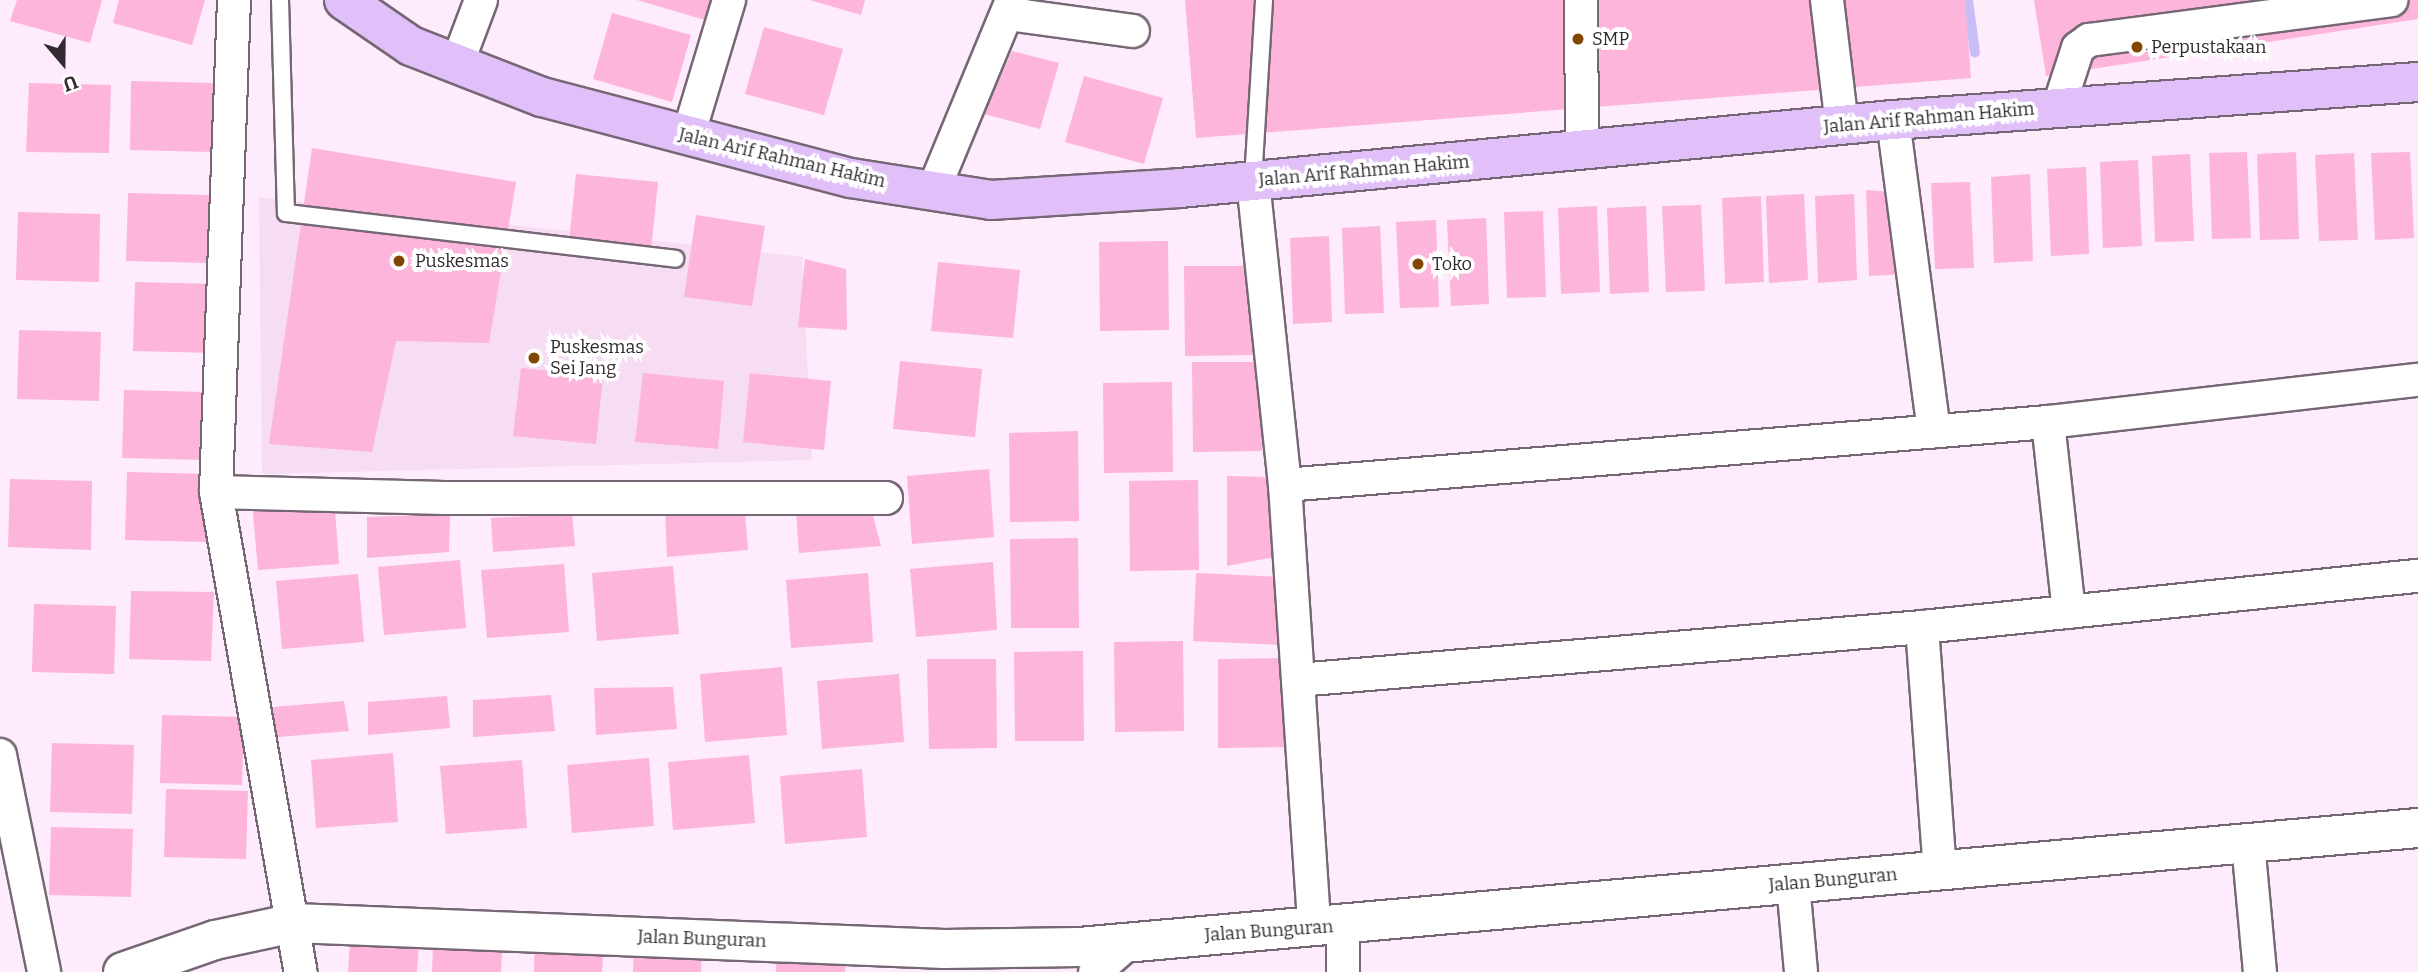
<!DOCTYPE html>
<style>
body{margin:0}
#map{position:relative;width:2418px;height:972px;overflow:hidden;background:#feebfc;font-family:Bitter,serif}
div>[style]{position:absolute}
.built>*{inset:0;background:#f6ddf4}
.stream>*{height:10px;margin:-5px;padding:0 5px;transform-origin:5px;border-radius:5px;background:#c7bef5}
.building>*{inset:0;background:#fdb5db}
.roads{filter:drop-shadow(2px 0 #766775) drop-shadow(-2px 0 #766775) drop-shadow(0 2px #766775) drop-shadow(0 -2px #766775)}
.lane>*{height:16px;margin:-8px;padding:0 8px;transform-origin:8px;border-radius:8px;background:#fff}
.street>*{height:32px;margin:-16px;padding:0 16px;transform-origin:16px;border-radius:16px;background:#fff}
.secondary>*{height:38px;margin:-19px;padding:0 19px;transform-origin:19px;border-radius:19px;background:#fff}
.primary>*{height:38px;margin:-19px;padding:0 19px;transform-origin:19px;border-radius:19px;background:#e1bff9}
.dots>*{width:19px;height:19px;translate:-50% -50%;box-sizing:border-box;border:4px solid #fff;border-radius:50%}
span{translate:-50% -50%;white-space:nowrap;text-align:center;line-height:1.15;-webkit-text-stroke:7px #fff;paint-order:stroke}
.poi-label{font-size:18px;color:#312a31}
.left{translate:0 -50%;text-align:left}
.street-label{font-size:18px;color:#312a31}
.north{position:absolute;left:28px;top:28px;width:70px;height:70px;-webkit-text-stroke:5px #fff;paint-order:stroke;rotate:160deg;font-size:19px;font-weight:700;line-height:28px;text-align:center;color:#312a31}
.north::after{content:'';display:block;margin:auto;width:24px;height:32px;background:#312a31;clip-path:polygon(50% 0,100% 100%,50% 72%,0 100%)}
</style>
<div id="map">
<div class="built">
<div style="clip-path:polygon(259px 197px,802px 257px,812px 460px,262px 474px)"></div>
</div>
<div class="stream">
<div style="left:1968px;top:0;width:53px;rotate:82.5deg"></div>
</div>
<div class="building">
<div style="clip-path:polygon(17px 0,102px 0,90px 43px,10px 21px)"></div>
<div style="clip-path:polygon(119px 0,205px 0,192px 45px,113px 23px)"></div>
<div style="clip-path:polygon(637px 0,711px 0,705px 20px)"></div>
<div style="clip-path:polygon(810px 0,865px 0,861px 15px)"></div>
<div style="clip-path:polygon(1185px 0,1965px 0,1971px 78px,1196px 138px)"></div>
<div style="clip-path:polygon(2034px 0,2418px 0,2418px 19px,2046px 76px)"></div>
<div style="clip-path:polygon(612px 13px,691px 35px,672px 102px,593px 79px)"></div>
<div style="clip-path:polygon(764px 27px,843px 49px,824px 115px,745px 94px)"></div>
<div style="clip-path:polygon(1012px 51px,1059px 63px,1040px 129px,984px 114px)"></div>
<div style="clip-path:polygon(1084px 76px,1163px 98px,1144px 164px,1065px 142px)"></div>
<div style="clip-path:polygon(131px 81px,214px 83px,212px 152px,130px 150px)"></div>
<div style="clip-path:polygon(29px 83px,111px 85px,109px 153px,26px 152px)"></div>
<div style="clip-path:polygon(312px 148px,516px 182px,489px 343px,396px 341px,372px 452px,269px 444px)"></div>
<div style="clip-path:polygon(2247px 152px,2251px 238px,2212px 239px,2209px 153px)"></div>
<div style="clip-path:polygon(2296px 152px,2299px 239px,2260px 240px,2257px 154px)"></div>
<div style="clip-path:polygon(2410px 152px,2414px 238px,2375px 240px,2371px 153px)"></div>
<div style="clip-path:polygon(2354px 153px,2358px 240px,2319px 241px,2315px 155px)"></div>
<div style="clip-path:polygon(2190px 154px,2194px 241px,2155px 242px,2152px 156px)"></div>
<div style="clip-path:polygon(2138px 160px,2142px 246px,2103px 248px,2100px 162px)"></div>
<div style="clip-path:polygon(2086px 167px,2089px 254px,2051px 256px,2047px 169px)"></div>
<div style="clip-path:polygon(576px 174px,658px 182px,651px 250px,569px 242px)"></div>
<div style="clip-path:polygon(2030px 174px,2033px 261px,1994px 263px,1991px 177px)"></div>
<div style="clip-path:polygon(1970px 182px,1974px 268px,1935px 269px,1931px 183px)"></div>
<div style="clip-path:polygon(1866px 190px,1893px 192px,1908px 274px,1869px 276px)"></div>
<div style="clip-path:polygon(128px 193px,210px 195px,208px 263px,126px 261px)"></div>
<div style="clip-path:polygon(1804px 194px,1808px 280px,1769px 283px,1766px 196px)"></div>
<div style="clip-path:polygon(1854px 194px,1857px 280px,1818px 283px,1815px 196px)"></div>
<div style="clip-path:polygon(1761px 196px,1764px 282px,1725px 284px,1722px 198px)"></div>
<div style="clip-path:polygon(1701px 205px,1705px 291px,1666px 292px,1662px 206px)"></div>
<div style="clip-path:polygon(1597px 206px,1600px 292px,1561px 294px,1558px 208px)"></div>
<div style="clip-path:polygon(1646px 206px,1649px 292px,1610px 294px,1607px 208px)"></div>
<div style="clip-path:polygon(1543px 211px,1546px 297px,1507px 298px,1504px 212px)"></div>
<div style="clip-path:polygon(18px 212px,100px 214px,99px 282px,16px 280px)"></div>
<div style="clip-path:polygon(696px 215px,765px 226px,752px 306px,684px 297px)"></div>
<div style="clip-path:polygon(1486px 218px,1489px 304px,1451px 306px,1447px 220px)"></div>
<div style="clip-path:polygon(1436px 220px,1439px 307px,1400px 308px,1396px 222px)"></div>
<div style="clip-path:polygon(1380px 226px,1384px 313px,1345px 314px,1342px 228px)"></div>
<div style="clip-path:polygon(1329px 236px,1332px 322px,1293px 324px,1290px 238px)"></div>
<div style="clip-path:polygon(1168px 241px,1169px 330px,1100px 331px,1099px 242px)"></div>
<div style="clip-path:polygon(805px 259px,846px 269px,847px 330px,798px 327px)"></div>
<div style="clip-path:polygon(938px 262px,1020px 270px,1013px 338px,931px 331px)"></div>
<div style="clip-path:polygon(1184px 266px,1253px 266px,1254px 355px,1185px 356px)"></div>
<div style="clip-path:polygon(135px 282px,217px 284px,216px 353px,133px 351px)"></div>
<div style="clip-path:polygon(19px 330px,101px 332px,99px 401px,17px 399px)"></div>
<div style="clip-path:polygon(900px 361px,982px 369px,975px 437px,893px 429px)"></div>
<div style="clip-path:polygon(1192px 362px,1261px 362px,1262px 451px,1193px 452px)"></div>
<div style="clip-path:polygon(521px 368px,603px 376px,596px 444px,513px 436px)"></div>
<div style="clip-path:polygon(643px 373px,724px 381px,718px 449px,635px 442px)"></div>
<div style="clip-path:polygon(750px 373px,831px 381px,824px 450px,743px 442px)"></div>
<div style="clip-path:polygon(1172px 382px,1173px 472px,1104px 473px,1103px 383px)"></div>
<div style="clip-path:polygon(124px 390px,206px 392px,205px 460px,122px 458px)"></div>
<div style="clip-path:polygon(1078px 431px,1079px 521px,1010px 522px,1009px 433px)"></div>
<div style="clip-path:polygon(989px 469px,994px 537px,912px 544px,907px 476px)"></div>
<div style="clip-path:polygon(127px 472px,210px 474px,207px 542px,125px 540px)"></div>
<div style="clip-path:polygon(1227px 476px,1269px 477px,1275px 557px,1227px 566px)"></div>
<div style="clip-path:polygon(10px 479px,92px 481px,91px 550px,8px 547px)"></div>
<div style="clip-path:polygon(1198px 480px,1199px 570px,1130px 571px,1129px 481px)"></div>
<div style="clip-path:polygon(334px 496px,339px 564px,258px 570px,252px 502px)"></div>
<div style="clip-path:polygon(665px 507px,745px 514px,748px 550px,667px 557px)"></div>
<div style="clip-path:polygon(796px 512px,872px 512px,881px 546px,799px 553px)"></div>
<div style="clip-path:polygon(450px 514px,449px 552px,367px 558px,367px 517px)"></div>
<div style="clip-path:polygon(572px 514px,575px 546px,493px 552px,491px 518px)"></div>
<div style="clip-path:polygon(1078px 538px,1079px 628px,1011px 628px,1010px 539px)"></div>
<div style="clip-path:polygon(460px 560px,466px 628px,384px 635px,378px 567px)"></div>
<div style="clip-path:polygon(993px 562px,997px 630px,916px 637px,910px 569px)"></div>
<div style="clip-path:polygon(564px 564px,569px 632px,487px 638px,481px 570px)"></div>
<div style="clip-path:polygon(673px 566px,679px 634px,597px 641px,592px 573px)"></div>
<div style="clip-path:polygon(868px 573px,873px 642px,791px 648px,786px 580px)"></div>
<div style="clip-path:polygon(1196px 573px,1286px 577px,1282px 645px,1193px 641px)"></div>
<div style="clip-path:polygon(358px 574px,364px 642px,282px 649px,276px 581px)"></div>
<div style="clip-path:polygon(131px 591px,214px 592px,211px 661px,129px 659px)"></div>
<div style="clip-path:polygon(34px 604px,116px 606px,114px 674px,32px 672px)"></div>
<div style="clip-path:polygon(1183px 641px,1184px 731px,1115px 732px,1114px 642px)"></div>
<div style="clip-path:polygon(1083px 651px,1084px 741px,1015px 741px,1014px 652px)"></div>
<div style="clip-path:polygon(1287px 658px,1287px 747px,1218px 748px,1218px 659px)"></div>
<div style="clip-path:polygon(927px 659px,996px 659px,997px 748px,929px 749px)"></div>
<div style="clip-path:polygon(782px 667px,787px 735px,705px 742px,700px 674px)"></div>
<div style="clip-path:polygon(899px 674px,904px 742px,822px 749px,817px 681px)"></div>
<div style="clip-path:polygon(673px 687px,677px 729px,596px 735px,594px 688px)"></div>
<div style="clip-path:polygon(551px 695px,555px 731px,473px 737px,473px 700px)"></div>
<div style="clip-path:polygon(447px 696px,450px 728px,368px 735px,368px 702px)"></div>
<div style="clip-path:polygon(344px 701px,349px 731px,267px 738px,274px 707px)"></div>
<div style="clip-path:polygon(162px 715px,244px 717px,242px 785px,160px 783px)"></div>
<div style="clip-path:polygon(52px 743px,134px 745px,132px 814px,50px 812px)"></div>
<div style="clip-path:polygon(393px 753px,398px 822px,316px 828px,311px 760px)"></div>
<div style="clip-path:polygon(749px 755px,755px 823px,673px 830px,668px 762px)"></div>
<div style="clip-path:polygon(649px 758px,654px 826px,572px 833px,567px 765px)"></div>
<div style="clip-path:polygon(522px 760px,527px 828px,446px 834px,440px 766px)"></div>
<div style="clip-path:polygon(862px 769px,867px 837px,785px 844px,780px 776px)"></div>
<div style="clip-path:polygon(166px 789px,248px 791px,246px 859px,164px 857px)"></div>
<div style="clip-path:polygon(51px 827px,133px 829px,131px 897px,49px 895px)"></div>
<div style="clip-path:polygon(535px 938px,604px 941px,602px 972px,534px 972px)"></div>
<div style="clip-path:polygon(350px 943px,419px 945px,417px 972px,348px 972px)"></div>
<div style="clip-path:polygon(634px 946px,702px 948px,701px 972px,633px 972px)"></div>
<div style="clip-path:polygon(433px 947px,502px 950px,501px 972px,432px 972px)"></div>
<div style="clip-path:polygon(777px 948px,846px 950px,845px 972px,776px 972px)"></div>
</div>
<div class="roads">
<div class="lane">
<div style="left:280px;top:0;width:213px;rotate:88.4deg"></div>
<div style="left:286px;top:213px;width:392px;rotate:6.7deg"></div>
<div style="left:1253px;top:181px;width:181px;rotate:-86.5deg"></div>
</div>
<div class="street">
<div style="left:234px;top:0;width:492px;rotate:92.1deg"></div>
<div style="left:216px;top:492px;width:228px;rotate:1.5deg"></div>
<div style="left:444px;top:498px;width:442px"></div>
<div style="left:1581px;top:0;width:151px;rotate:89.6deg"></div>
<div style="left:1827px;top:0;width:126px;rotate:83.2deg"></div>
<div style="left:1009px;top:14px;width:125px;rotate:7.8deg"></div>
<div style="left:457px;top:64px;width:68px;rotate:-69.4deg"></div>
<div style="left:2059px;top:106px;width:61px;rotate:-71.9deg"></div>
<div style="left:2078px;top:48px;width:14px;rotate:-36deg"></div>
<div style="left:2089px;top:40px;width:305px;rotate:-7.5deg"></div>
<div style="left:1893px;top:120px;width:314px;rotate:82.5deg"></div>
<div style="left:688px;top:136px;width:142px;rotate:-73.2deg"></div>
<div style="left:1253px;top:181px;width:306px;rotate:84deg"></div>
<div style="left:1285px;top:485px;width:442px;rotate:86.2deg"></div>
<div style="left:933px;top:191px;width:207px;rotate:-67.5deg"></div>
<div style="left:2048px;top:422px;width:191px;rotate:83.7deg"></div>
<div style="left:1285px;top:485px;width:766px;rotate:-4.72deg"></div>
<div style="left:2048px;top:422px;width:372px;rotate:-6.5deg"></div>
<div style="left:216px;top:492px;width:487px;rotate:80deg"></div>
<div style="left:1922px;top:627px;width:244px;rotate:85.8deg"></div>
<div style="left:1298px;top:680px;width:626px;rotate:-4.85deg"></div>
<div style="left:1922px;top:627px;width:499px;rotate:-5.9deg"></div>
<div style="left:0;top:755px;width:221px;rotate:78.5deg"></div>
<div style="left:2248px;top:843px;width:130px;rotate:84.7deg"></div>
<div style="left:1793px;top:884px;width:88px;rotate:84.8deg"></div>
<div style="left:1095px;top:972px;width:44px;rotate:-41.3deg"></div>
<div style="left:1343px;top:972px;width:47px;rotate:-90deg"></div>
</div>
<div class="secondary">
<div style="left:123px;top:972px;width:97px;rotate:-19.2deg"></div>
<div style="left:215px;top:940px;width:81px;rotate:-12.1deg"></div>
<div style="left:294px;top:923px;width:651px;rotate:2.29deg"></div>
<div style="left:944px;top:949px;width:135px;rotate:-0.8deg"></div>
<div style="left:1079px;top:947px;width:1344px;rotate:-5.08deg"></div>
</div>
<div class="primary">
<div style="left:344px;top:0;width:81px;rotate:34.5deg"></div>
<div style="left:411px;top:46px;width:141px;rotate:21.3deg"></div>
<div style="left:542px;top:97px;width:319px;rotate:14.7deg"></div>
<div style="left:851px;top:178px;width:142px;rotate:8.9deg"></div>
<div style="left:991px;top:200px;width:189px;rotate:-3.6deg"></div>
<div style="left:1180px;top:188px;width:716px;rotate:-5.45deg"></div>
<div style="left:1893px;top:120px;width:526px;rotate:-4.14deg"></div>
</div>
</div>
<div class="dots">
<div style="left:1578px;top:39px;background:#824601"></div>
<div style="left:2137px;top:47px;background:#824601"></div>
<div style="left:399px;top:261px;background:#824601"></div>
<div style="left:1418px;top:264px;background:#824601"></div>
<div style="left:534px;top:358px;background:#824601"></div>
</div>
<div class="poi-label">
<span class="left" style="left:1592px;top:39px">SMP</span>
<span class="left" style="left:2151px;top:47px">Perpustakaan</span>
<span class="left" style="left:415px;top:261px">Puskesmas</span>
<span class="left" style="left:1432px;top:264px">Toko</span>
<span class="left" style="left:550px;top:358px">Puskesmas<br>Sei Jang</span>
</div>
<div class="street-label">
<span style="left:1929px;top:118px;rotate:-5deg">Jalan Arif Rahman Hakim</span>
<span style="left:782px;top:158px;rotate:13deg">Jalan Arif Rahman Hakim</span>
<span style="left:1364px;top:171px;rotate:-5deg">Jalan Arif Rahman Hakim</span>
<span style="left:1833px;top:880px;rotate:-5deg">Jalan Bunguran</span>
<span style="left:1269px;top:931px;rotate:-4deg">Jalan Bunguran</span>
<span style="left:702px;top:939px;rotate:2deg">Jalan Bunguran</span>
</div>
<div class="north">U</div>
</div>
